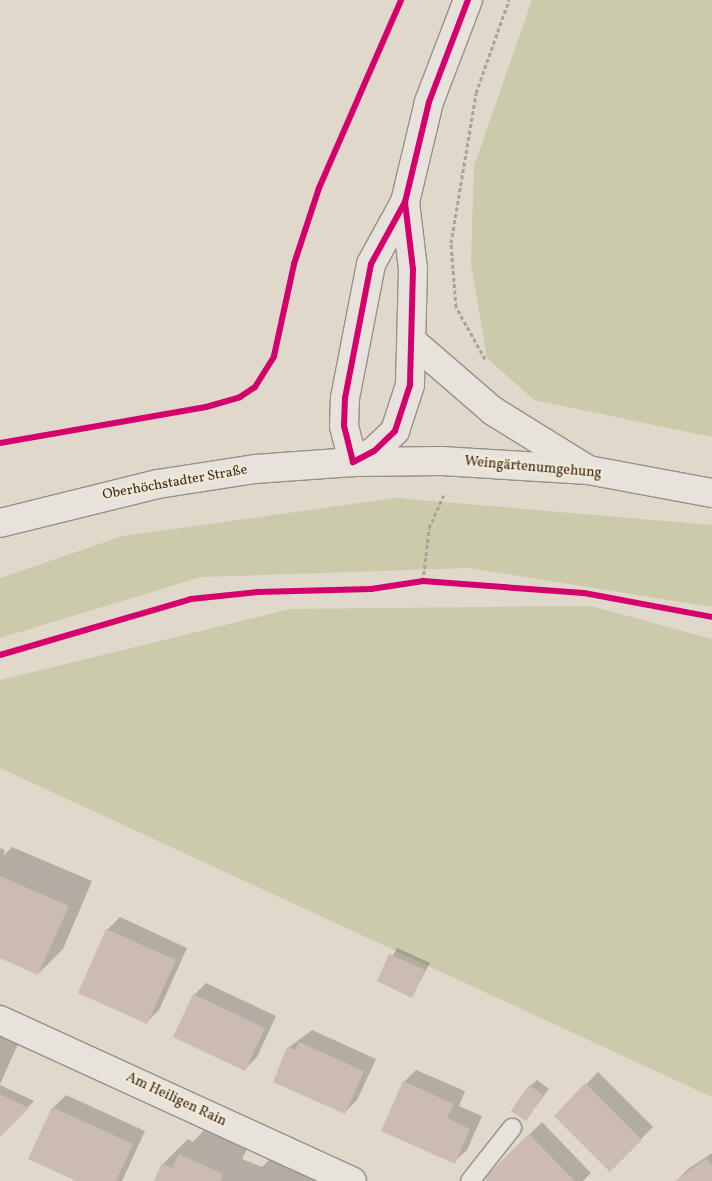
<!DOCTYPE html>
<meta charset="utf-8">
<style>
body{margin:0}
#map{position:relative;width:712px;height:1181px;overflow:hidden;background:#dfd8cb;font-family:Vollkorn,serif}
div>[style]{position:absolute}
.green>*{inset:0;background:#cbcaab}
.shadow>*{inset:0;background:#0003}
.building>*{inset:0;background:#cbbbb0}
.path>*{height:3px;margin-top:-1.5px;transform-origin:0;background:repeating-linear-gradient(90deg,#a9a39c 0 4px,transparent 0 6.5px)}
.roads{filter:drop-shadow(1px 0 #979086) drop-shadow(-1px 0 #979086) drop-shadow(0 1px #979086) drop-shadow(0 -1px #979086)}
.service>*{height:18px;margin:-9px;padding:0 9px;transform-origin:9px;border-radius:9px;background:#e7e3dc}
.minor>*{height:28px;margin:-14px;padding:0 14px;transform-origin:14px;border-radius:14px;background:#e7e3dc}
.tertiary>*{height:28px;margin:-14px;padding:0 14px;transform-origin:14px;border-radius:14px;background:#e7e3dc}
.secondary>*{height:28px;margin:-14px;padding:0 14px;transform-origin:14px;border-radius:14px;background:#e7e3dc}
.cycleway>*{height:6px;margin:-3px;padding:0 3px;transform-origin:3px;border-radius:3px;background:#d6006c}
span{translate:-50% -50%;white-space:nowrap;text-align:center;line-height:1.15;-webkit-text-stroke:5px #efe8d8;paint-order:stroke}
.street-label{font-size:14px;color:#3f2815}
</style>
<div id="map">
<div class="green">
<div style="clip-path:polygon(532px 0,712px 0,712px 437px,534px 400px,487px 358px,471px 264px,474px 166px)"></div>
<div style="clip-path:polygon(395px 498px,712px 525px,712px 607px,469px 568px,201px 577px,0 638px,0 578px,123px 536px)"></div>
<div style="clip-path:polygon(591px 606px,712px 639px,712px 1097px,0 768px,0 680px,291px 609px)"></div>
</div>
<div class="shadow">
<div style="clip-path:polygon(12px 847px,92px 881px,63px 949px,38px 974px,0 957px,0 848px,5px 850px,3px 856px)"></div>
<div style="clip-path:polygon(120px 917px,187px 948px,159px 1010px,147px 1022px,107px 930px)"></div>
<div style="clip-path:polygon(397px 948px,430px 963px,412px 996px,378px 980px)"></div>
<div style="clip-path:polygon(206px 983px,276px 1016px,257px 1057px,245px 1069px,194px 995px)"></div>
<div style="clip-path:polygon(312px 1030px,376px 1059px,357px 1100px,345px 1112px,288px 1048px)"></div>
<div style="clip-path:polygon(0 1036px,18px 1044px,0 1084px)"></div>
<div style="clip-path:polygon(416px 1070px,465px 1091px,459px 1106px,482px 1116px,467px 1150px,454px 1162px,404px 1082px)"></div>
<div style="clip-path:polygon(598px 1072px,653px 1127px,610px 1170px,555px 1116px)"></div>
<div style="clip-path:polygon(537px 1080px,549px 1089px,526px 1119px,530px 1086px)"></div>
<div style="clip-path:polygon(0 1085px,34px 1101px,0 1136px)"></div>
<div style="clip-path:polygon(66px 1095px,145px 1131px,122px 1181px,78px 1181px,53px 1108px)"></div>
<div style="clip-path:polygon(542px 1122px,591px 1173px,583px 1181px,489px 1181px,485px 1178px)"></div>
<div style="clip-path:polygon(204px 1130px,247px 1149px,242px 1159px,262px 1167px,270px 1159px,318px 1181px,155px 1181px,163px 1164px,188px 1139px,193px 1142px)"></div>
<div style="clip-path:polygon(712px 1153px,712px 1181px,676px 1181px,688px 1169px)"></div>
</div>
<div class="building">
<div style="clip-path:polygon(0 876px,69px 906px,38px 975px,0 958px)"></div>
<div style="clip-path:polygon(106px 929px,176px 960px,147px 1024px,78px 993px)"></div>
<div style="clip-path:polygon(389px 954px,425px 970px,412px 998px,377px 981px)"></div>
<div style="clip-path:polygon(193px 994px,265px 1028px,245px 1071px,173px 1037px)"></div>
<div style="clip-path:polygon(299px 1042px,364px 1071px,345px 1114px,273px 1082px,287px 1047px,295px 1050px)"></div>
<div style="clip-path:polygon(403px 1081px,454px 1104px,447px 1118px,470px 1129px,455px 1164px,381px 1131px)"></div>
<div style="clip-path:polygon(585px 1083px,642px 1140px,610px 1172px,554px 1116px)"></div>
<div style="clip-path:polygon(529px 1085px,543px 1095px,526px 1121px,511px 1111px)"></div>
<div style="clip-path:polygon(0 1094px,29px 1108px,0 1137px)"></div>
<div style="clip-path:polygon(52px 1107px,133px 1144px,116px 1181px,76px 1181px,28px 1159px)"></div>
<div style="clip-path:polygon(529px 1134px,575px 1181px,487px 1181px,484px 1178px)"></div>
<div style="clip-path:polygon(179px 1154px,223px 1174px,220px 1181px,154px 1181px,162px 1163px,172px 1168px)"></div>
<div style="clip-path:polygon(706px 1159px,712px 1165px,712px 1181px,675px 1181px)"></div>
</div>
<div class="path">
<div style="left:485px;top:359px;width:60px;rotate:-119.1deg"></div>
<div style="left:456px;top:307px;width:64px;rotate:-94.5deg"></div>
<div style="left:451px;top:243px;width:152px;rotate:-80.5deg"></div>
<div style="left:476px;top:93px;width:99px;rotate:-70.5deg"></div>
<div style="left:423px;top:581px;width:53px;rotate:-83.5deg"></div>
<div style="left:429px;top:528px;width:36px;rotate:-66deg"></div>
</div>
<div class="roads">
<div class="service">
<div style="left:470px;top:1181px;width:68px;rotate:-51.6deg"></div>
</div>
<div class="minor">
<div style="left:0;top:1020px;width:387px;rotate:24.6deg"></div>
</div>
<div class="tertiary">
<div style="left:405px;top:202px;width:67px;rotate:83.2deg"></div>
<div style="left:413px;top:269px;width:116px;rotate:91.5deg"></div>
<div style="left:410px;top:385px;width:48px;rotate:108.1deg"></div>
<div style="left:395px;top:431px;width:29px;rotate:136deg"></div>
<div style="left:374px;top:451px;width:24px;rotate:152deg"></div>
<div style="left:353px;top:462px;width:37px;rotate:-104deg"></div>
<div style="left:344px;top:426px;width:28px;rotate:-88deg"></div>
<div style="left:345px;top:398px;width:136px;rotate:-79deg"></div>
<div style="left:371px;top:264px;width:71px;rotate:-61.3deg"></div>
<div style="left:405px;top:202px;width:103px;rotate:-76.5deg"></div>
<div style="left:429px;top:102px;width:109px;rotate:-69.1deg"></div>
<div style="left:413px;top:342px;width:106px;rotate:40.8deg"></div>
<div style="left:493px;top:411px;width:112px;rotate:31.8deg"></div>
</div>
<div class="secondary">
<div style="left:0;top:523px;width:163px;rotate:-13.9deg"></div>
<div style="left:158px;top:484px;width:98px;rotate:-8.8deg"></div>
<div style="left:255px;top:469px;width:98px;rotate:-4.1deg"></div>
<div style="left:353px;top:462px;width:89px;rotate:-0.6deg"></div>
<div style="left:442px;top:461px;width:146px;rotate:3.5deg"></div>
<div style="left:588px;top:470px;width:126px;rotate:10.5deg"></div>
</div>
</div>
<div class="cycleway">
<div style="left:405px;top:202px;width:67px;rotate:83.2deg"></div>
<div style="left:413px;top:269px;width:116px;rotate:91.5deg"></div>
<div style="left:410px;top:385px;width:48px;rotate:108.1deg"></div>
<div style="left:395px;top:431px;width:29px;rotate:136deg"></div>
<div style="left:374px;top:451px;width:24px;rotate:152deg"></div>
<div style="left:353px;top:462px;width:37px;rotate:-104deg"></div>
<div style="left:344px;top:426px;width:28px;rotate:-88deg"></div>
<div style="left:345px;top:398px;width:136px;rotate:-79deg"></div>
<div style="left:371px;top:264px;width:71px;rotate:-61.3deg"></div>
<div style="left:405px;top:202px;width:103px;rotate:-76.5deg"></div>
<div style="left:429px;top:102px;width:109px;rotate:-69.1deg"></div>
<div style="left:0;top:443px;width:209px;rotate:-9.9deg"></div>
<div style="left:206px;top:407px;width:35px;rotate:-16deg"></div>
<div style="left:240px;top:397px;width:18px;rotate:-34deg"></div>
<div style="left:255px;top:387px;width:36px;rotate:-58deg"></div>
<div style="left:274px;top:356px;width:94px;rotate:-77.7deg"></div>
<div style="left:294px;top:264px;width:80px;rotate:-71.8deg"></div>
<div style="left:319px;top:188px;width:205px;rotate:-66.4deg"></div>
<div style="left:0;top:655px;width:199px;rotate:-16.3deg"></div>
<div style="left:191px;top:599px;width:67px;rotate:-6deg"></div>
<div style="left:258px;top:592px;width:113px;rotate:-1.5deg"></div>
<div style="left:371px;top:589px;width:53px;rotate:-8.7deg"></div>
<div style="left:423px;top:581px;width:161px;rotate:4.3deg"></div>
<div style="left:584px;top:593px;width:130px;rotate:10.6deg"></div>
</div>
<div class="street-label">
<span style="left:533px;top:468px;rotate:5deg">Weingärtenumgehung</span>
<span style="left:175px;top:483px;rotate:-10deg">Oberhöchstadter Straße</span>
<span style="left:176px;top:1100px;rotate:25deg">Am Heiligen Rain</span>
</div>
</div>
